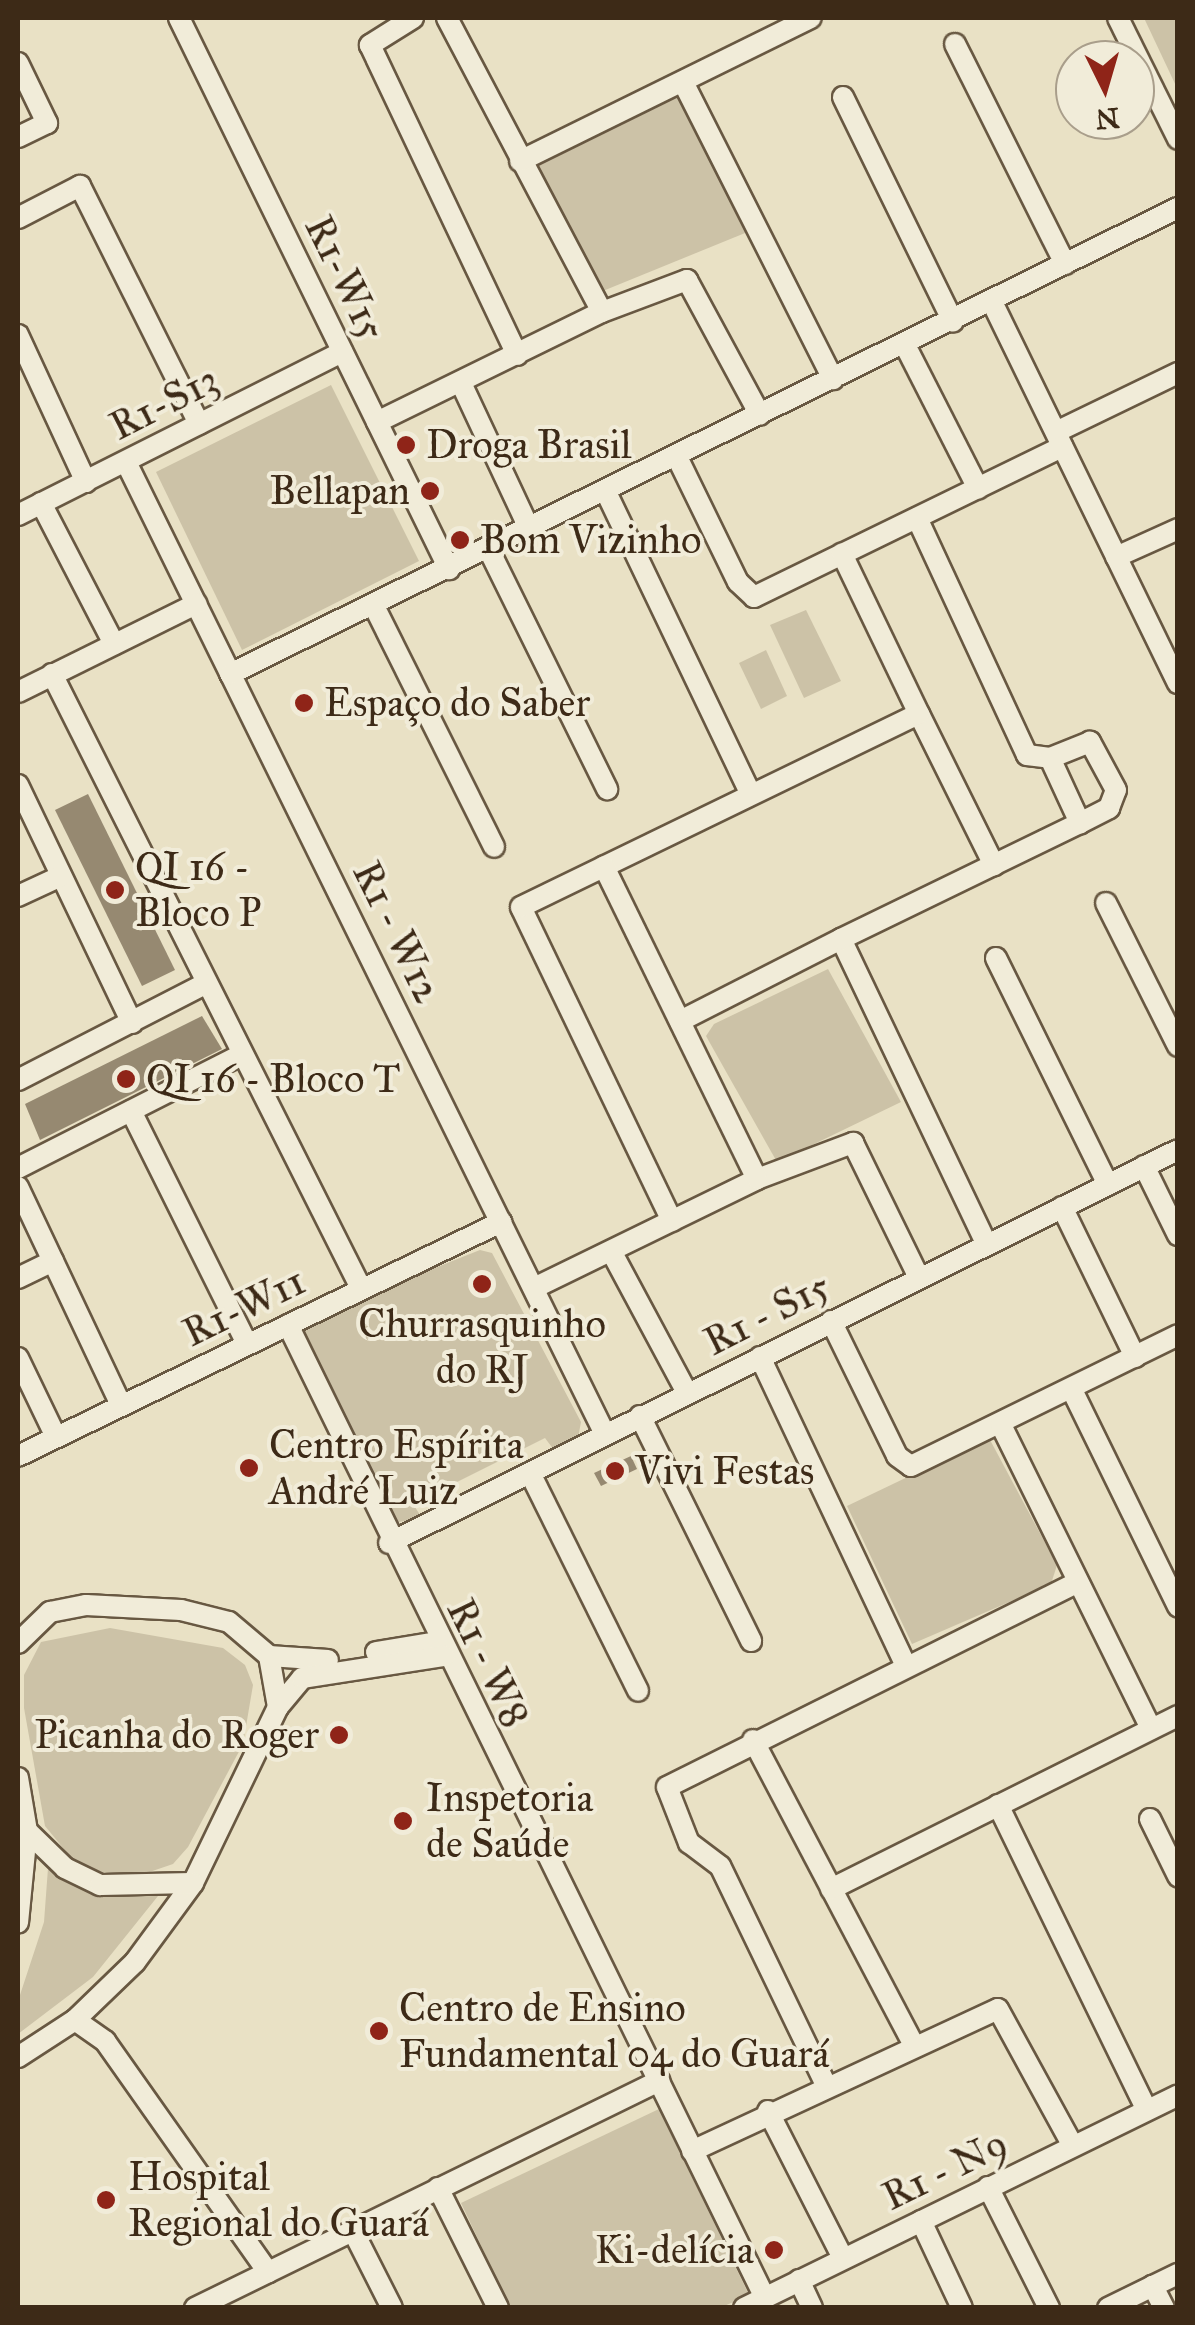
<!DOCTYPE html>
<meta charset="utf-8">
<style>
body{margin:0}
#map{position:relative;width:1195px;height:2325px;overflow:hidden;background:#e9e1c5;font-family:"IM FELL Great Primer",serif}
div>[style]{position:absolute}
.green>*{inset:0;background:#ccc2a7}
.building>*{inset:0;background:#968971}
.roads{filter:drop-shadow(2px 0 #685842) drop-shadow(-2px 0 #685842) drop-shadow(0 2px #685842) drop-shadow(0 -2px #685842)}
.minor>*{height:20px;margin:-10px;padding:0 10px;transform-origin:10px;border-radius:10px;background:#f1ecd9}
.dots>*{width:28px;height:28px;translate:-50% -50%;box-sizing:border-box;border:5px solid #f1ecd9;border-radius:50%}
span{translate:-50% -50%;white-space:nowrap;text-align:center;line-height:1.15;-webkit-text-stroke:8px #f1ecd9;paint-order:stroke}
.street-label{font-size:40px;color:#3d2a17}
.poi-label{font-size:40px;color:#3d2a17}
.left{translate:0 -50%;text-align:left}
.right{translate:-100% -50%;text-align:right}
.frame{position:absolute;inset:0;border:20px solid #3d2a17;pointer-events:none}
.north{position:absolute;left:1055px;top:40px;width:100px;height:100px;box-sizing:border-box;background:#f1ecd9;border:2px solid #a99e8b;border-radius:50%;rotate:175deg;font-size:28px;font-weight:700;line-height:40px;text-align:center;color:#3d2a17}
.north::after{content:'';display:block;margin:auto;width:35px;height:45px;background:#8f2418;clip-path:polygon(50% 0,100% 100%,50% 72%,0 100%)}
</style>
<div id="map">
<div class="green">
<div style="clip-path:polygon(1144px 18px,1177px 18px,1177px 88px)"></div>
<div style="clip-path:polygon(685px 81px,750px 231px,593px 295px,532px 151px)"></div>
<div style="clip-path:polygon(331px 385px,419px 561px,242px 650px,156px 472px)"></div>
<div style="clip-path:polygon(806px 610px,841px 681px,804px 698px,770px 625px)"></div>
<div style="clip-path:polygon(766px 650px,787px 696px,761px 709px,739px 663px)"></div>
<div style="clip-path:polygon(828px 969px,901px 1102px,777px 1162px,706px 1036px,714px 1024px)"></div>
<div style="clip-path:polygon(480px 1250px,492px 1253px,581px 1422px,578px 1438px,554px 1450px,545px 1438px,413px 1504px,422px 1518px,393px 1523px,297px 1333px,354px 1300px)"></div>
<div style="clip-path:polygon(989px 1438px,1057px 1565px,1051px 1584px,912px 1644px,847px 1506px)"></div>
<div style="clip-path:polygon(110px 1628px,223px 1648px,245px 1665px,253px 1685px,243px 1744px,188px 1847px,173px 1864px,129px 1879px,77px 1865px,45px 1826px,24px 1708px,24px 1675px,41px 1642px)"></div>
<div style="clip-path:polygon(48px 1868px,96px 1897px,158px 1896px,93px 1977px,18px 2034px,18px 2001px,44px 1922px)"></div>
<div style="clip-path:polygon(659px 2109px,749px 2295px,722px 2307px,510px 2307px,461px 2203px)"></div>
</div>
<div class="building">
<div style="clip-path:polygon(88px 794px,175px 970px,142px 986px,55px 810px)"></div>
<div style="clip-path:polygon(202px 1016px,222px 1049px,40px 1140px,25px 1104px)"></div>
<div style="clip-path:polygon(631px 1456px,637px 1469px,601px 1486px,594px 1473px)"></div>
</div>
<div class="roads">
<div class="minor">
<div style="left:179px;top:18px;width:614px;rotate:63.89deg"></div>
<div style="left:413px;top:18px;width:51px;rotate:147.9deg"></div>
<div style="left:370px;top:45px;width:343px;rotate:64.6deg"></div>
<div style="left:447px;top:18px;width:332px;rotate:62.2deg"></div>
<div style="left:1118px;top:18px;width:135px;rotate:63.6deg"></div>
<div style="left:955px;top:44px;width:246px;rotate:63.4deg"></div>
<div style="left:18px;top:63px;width:67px;rotate:64.2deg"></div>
<div style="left:47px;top:123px;width:32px;rotate:154deg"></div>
<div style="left:683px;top:82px;width:333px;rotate:63.2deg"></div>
<div style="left:843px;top:97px;width:250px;rotate:63.9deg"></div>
<div style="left:520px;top:161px;width:324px;rotate:-26.2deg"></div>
<div style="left:18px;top:218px;width:70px;rotate:-27.3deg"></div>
<div style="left:80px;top:186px;width:266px;rotate:63.4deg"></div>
<div style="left:992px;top:302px;width:424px;rotate:64deg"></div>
<div style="left:18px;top:335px;width:162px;rotate:65.2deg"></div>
<div style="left:905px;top:345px;width:161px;rotate:63deg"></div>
<div style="left:461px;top:383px;width:162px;rotate:64.9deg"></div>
<div style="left:377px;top:422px;width:250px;rotate:-26.1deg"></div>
<div style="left:602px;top:312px;width:91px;rotate:-20.6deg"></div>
<div style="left:687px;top:280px;width:153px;rotate:61.6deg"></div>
<div style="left:1056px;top:432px;width:136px;rotate:-25.8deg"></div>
<div style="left:677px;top:457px;width:139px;rotate:64deg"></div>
<div style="left:738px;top:582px;width:22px;rotate:43deg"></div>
<div style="left:754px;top:597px;width:343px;rotate:-26deg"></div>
<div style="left:126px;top:462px;width:1084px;rotate:63.77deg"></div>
<div style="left:606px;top:492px;width:335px;rotate:64.4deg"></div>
<div style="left:41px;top:503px;width:159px;rotate:62.6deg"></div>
<div style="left:18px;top:515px;width:363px;rotate:-26.7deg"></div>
<div style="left:917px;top:518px;width:261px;rotate:65.1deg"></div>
<div style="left:1027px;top:755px;width:23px;rotate:7deg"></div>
<div style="left:489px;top:550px;width:267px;rotate:63.7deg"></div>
<div style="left:1116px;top:557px;width:68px;rotate:-24.3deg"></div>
<div style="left:374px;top:606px;width:269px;rotate:63.5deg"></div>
<div style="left:52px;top:674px;width:687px;rotate:63.29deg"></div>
<div style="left:230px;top:674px;width:1056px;rotate:-26.18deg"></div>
<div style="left:18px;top:692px;width:199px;rotate:-26.3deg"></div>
<div style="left:919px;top:714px;width:169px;rotate:63.6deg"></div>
<div style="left:18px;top:785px;width:264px;rotate:64.4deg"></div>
<div style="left:18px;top:896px;width:47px;rotate:-24.9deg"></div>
<div style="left:1106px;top:903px;width:160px;rotate:63.3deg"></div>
<div style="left:841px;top:939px;width:337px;rotate:64.5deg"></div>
<div style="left:996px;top:958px;width:253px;rotate:63.7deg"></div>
<div style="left:680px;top:1021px;width:181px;rotate:-27deg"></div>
<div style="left:841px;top:939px;width:266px;rotate:-25.9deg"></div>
<div style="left:1080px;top:823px;width:33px;rotate:-27deg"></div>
<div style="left:1109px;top:808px;width:19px;rotate:-69deg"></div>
<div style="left:1116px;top:790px;width:55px;rotate:-118.4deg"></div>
<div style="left:1090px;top:742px;width:43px;rotate:158.2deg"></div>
<div style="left:1050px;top:758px;width:72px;rotate:65.2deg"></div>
<div style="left:18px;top:1080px;width:210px;rotate:-27.2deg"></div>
<div style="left:131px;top:1111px;width:260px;rotate:63.5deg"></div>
<div style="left:1144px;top:1166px;width:77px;rotate:63.8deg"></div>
<div style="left:18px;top:1168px;width:250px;rotate:-26.9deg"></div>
<div style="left:757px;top:1179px;width:103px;rotate:-20.6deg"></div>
<div style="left:853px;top:1143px;width:150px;rotate:63.9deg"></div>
<div style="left:18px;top:1187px;width:241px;rotate:64.7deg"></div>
<div style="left:1062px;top:1207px;width:167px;rotate:64deg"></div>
<div style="left:672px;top:1221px;width:348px;rotate:-115.7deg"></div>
<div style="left:521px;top:907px;width:442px;rotate:-25.9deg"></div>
<div style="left:919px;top:714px;width:178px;rotate:-115.7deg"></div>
<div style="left:611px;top:1251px;width:161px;rotate:61.8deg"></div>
<div style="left:18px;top:1278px;width:39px;rotate:-26deg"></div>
<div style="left:534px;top:1288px;width:248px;rotate:-26deg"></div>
<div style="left:757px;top:1179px;width:348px;rotate:-116.1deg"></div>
<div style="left:831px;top:1321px;width:150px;rotate:63.9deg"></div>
<div style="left:897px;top:1456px;width:17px;rotate:36deg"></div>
<div style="left:911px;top:1466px;width:297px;rotate:-26.1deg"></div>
<div style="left:288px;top:1325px;width:1084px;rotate:63.88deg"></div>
<div style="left:760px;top:1357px;width:342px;rotate:64.7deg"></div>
<div style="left:18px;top:1358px;width:88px;rotate:64.3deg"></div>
<div style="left:1072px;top:1390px;width:241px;rotate:63.9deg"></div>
<div style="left:640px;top:1416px;width:251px;rotate:63.7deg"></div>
<div style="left:1001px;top:1425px;width:339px;rotate:63.7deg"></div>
<div style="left:18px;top:1456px;width:537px;rotate:-25.85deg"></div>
<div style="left:530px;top:1473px;width:243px;rotate:63.6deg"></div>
<div style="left:389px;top:1543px;width:881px;rotate:-26.48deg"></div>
<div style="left:18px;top:1643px;width:45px;rotate:-44.1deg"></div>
<div style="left:50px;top:1612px;width:37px;rotate:-11deg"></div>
<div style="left:86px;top:1605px;width:95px;rotate:3deg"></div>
<div style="left:181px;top:1610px;width:49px;rotate:14deg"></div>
<div style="left:229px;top:1622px;width:52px;rotate:40.4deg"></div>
<div style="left:269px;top:1656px;width:52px;rotate:80deg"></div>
<div style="left:278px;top:1707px;width:195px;rotate:115.8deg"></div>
<div style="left:193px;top:1883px;width:98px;rotate:126.3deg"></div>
<div style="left:135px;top:1962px;width:83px;rotate:136deg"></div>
<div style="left:75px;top:2020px;width:68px;rotate:147deg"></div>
<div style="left:376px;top:1652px;width:63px;rotate:-9.2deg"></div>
<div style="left:269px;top:1656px;width:59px;rotate:3.9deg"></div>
<div style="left:278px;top:1707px;width:38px;rotate:-50deg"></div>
<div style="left:302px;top:1678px;width:144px;rotate:-8.8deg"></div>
<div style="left:753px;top:1740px;width:344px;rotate:62.2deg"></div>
<div style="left:18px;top:1778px;width:54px;rotate:80.4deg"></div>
<div style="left:27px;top:1831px;width:92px;rotate:95.6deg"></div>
<div style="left:998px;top:1805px;width:339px;rotate:64deg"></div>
<div style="left:1150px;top:1819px;width:64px;rotate:63.8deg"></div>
<div style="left:27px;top:1831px;width:53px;rotate:44.2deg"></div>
<div style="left:65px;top:1868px;width:39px;rotate:26deg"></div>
<div style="left:100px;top:1885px;width:93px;rotate:-1.2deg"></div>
<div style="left:831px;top:1889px;width:388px;rotate:-26.5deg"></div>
<div style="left:75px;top:2020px;width:37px;rotate:35deg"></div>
<div style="left:105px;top:2041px;width:283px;rotate:54.8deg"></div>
<div style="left:826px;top:2085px;width:243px;rotate:-115.8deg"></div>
<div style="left:720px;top:1866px;width:39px;rotate:-143deg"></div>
<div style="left:689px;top:1843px;width:60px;rotate:-111.4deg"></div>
<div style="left:667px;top:1787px;width:459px;rotate:-26.5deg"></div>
<div style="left:768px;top:2111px;width:165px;rotate:63deg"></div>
<div style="left:692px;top:2151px;width:337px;rotate:-24.9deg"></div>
<div style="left:998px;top:2009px;width:156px;rotate:61.3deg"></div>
<div style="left:988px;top:2187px;width:136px;rotate:63.2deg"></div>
<div style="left:438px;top:2188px;width:134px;rotate:63.4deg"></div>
<div style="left:921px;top:2221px;width:96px;rotate:64.8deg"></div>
<div style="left:353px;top:2231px;width:86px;rotate:63.1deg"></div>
<div style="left:799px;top:2280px;width:31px;rotate:65deg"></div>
<div style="left:195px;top:2308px;width:517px;rotate:-26.07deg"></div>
<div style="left:744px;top:2308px;width:483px;rotate:-26.1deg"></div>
<div style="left:1108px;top:2308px;width:50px;rotate:-26.1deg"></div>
<div style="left:1164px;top:2308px;width:25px;rotate:-117deg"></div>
<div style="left:1153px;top:2286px;width:28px;rotate:-26deg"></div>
</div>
</div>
<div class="dots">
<div style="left:406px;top:445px;background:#8f2418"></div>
<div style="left:430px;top:491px;background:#8f2418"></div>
<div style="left:460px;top:540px;background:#8f2418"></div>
<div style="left:304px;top:703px;background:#8f2418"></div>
<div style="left:115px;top:890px;background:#8f2418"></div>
<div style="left:126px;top:1079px;background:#8f2418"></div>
<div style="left:482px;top:1284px;background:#8f2418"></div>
<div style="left:249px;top:1468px;background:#8f2418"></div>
<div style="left:615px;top:1471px;background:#8f2418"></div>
<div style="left:339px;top:1735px;background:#8f2418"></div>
<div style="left:403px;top:1821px;background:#8f2418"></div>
<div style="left:379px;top:2031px;background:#8f2418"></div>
<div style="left:106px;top:2200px;background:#8f2418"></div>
<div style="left:774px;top:2250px;background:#8f2418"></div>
</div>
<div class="street-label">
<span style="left:345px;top:278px;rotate:64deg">R1-W15</span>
<span style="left:164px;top:403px;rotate:-27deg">R1-S13</span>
<span style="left:397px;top:932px;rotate:64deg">R1 - W12</span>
<span style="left:244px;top:1307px;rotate:-26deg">R1-W11</span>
<span style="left:767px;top:1314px;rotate:-27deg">R1 - S15</span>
<span style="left:488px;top:1663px;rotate:64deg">R1 - W8</span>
<span style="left:945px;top:2170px;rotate:-26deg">R1 - N9</span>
</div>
<div class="poi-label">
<span class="left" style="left:426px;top:445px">Droga Brasil</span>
<span class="right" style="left:410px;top:491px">Bellapan</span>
<span class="left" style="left:480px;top:540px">Bom Vizinho</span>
<span class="left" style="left:324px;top:703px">Espaço do Saber</span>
<span class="left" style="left:135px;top:890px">QI 16 -<br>Bloco P</span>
<span class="left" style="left:146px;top:1079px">QI 16 - Bloco T</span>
<span style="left:482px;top:1347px">Churrasquinho<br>do RJ</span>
<span class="left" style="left:269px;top:1468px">Centro Espírita<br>André Luiz</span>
<span class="left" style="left:635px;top:1471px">Vivi Festas</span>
<span class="right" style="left:319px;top:1735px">Picanha do Roger</span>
<span class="left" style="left:426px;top:1821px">Inspetoria<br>de Saúde</span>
<span class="left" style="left:399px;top:2031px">Centro de Ensino<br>Fundamental 04 do Guará</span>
<span class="left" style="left:128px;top:2200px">Hospital<br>Regional do Guará</span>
<span class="right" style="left:754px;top:2250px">Ki-delícia</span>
</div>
<div class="frame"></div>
<div class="north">N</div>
</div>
